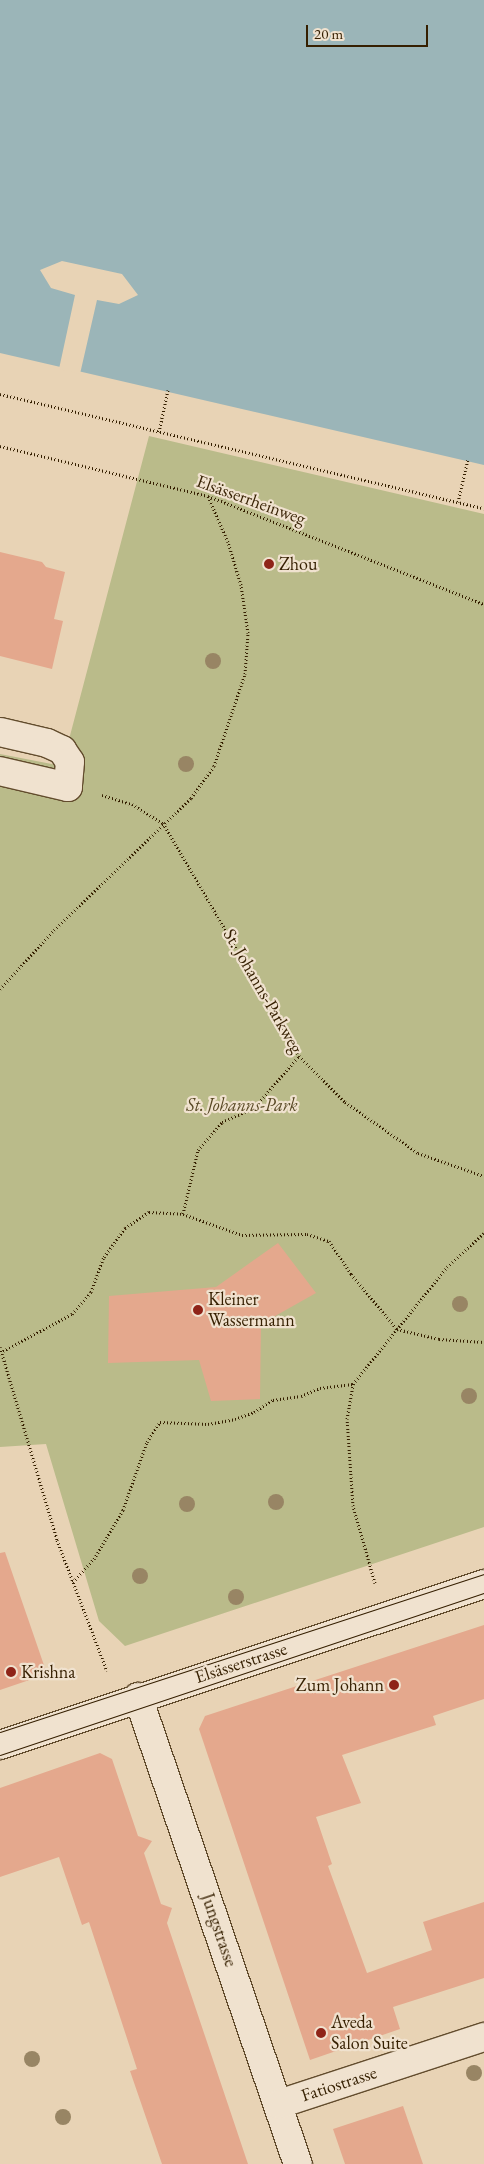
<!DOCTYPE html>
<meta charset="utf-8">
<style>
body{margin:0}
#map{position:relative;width:484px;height:2164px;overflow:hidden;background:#e8d3b5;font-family:"EB Garamond",serif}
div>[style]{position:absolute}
.green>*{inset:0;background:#babb8a}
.water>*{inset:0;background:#9bb5b8}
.pier>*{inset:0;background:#e8d3b5}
.building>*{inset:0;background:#e4a88d}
.path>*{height:3px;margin-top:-1.5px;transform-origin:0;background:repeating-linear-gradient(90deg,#351f00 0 1px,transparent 0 3.5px)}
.roads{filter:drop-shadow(1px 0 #624c2d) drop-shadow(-1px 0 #624c2d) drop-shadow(0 1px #624c2d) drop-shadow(0 -1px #624c2d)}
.minor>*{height:28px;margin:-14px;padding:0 14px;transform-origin:14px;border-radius:14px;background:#f0e2cf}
.tertiary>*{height:28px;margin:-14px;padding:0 14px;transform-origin:14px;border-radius:14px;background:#f0e2cf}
.tram>*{height:1px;margin:-0.5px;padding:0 0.5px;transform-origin:0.5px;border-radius:0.5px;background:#351f00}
.trees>*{width:16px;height:16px;margin:-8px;border-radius:50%;background:#988564}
.dots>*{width:14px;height:14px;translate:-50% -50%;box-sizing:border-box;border:2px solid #f0e2cf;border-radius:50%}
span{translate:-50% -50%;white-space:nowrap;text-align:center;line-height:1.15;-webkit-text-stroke:4.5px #f0e2cf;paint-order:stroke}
.street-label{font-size:18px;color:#351f00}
.poi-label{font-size:18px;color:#351f00}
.left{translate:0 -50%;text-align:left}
.right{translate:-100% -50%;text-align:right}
.park-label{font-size:18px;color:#564622;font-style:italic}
.scale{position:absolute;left:306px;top:25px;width:122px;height:22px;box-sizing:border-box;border:2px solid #351f00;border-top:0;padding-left:6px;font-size:15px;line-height:18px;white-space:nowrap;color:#351f00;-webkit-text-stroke:4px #f0e2cf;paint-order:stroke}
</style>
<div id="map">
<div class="green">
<div style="clip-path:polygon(149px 436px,484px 514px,484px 1527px,125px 1646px,99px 1621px,46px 1444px,0 1447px,0 754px,62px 766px)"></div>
</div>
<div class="water">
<div style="clip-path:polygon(0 0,484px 0,484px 465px,0 353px)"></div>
</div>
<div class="pier">
<div style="clip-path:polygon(62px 261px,122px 274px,138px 295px,119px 304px,97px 300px,80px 374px,59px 369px,75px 295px,51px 288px,40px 270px)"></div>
</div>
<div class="building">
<div style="clip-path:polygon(0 552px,42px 562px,46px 567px,65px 572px,54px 619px,63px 621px,52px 669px,0 656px)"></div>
<div style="clip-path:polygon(278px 1243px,316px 1293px,261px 1324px,260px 1399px,211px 1401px,199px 1360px,108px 1363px,109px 1296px,216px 1287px)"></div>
<div style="clip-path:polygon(5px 1552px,47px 1674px,0 1690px,0 1553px)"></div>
<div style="clip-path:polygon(484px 1625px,484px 1699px,433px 1716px,436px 1725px,342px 1755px,361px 1803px,316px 1817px,332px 1864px,328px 1866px,367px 1973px,432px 1950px,423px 1922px,484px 1902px,484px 1978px,393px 2007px,400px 2029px,310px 2060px,199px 1729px,205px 1716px)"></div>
<div style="clip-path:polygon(100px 1753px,112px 1759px,138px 1836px,152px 1841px,144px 1853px,161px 1904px,172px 1908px,167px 1923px,248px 2164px,162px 2164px,130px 2071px,137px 2069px,89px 1922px,82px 1925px,59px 1857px,0 1877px,0 1788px)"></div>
<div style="clip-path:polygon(403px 2106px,423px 2164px,345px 2164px,333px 2129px)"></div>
</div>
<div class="path">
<div style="left:0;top:394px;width:497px;rotate:13.3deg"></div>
<div style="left:159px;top:432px;width:43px;rotate:-77.9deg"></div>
<div style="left:0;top:446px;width:214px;rotate:13.5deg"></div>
<div style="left:208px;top:496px;width:296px;rotate:21.4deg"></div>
<div style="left:458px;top:502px;width:44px;rotate:-76.9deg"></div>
<div style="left:102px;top:795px;width:31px;rotate:17deg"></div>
<div style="left:132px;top:804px;width:36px;rotate:32deg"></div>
<div style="left:163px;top:823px;width:270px;rotate:59.7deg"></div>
<div style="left:299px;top:1056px;width:65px;rotate:45deg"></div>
<div style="left:345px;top:1102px;width:89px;rotate:34.9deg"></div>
<div style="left:418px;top:1153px;width:70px;rotate:19.2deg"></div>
<div style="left:0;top:989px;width:80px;rotate:-47.5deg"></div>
<div style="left:54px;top:930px;width:190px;rotate:-43.9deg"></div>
<div style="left:191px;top:798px;width:39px;rotate:-54deg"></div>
<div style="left:214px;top:766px;width:97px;rotate:-71.4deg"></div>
<div style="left:245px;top:674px;width:41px;rotate:-85.8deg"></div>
<div style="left:248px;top:633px;width:49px;rotate:-98.3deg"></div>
<div style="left:241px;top:585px;width:45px;rotate:-106.8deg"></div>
<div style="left:228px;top:542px;width:50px;rotate:-113.5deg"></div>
<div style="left:183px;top:1214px;width:66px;rotate:-76.8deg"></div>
<div style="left:198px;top:1150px;width:37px;rotate:-49deg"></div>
<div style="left:222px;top:1122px;width:35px;rotate:-24deg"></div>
<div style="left:254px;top:1108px;width:69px;rotate:-49.1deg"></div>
<div style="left:0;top:1347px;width:201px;rotate:73.5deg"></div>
<div style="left:57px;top:1540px;width:140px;rotate:69.1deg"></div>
<div style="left:3px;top:1351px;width:78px;rotate:-28.2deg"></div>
<div style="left:72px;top:1314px;width:29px;rotate:-49deg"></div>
<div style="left:91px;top:1292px;width:37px;rotate:-70deg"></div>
<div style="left:104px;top:1257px;width:36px;rotate:-54deg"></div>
<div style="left:125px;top:1228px;width:29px;rotate:-34deg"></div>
<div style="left:149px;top:1212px;width:34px;rotate:3deg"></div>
<div style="left:183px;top:1214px;width:63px;rotate:19.6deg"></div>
<div style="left:242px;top:1235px;width:65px;rotate:-0.9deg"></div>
<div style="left:307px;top:1234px;width:23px;rotate:18deg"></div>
<div style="left:329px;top:1241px;width:40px;rotate:56deg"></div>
<div style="left:351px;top:1274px;width:72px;rotate:50.1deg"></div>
<div style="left:397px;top:1329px;width:43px;rotate:13.4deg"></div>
<div style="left:439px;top:1339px;width:45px;rotate:3.8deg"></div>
<div style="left:73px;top:1582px;width:31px;rotate:-48deg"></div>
<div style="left:94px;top:1559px;width:57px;rotate:-59.4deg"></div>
<div style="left:123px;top:1510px;width:72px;rotate:-70.6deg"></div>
<div style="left:147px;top:1442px;width:24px;rotate:-57deg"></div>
<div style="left:160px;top:1422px;width:48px;rotate:2.4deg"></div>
<div style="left:208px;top:1424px;width:27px;rotate:-10deg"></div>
<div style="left:235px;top:1419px;width:20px;rotate:-20deg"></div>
<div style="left:254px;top:1412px;width:22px;rotate:-32deg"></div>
<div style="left:273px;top:1400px;width:28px;rotate:-8deg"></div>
<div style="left:301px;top:1396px;width:21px;rotate:-23deg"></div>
<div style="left:320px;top:1388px;width:33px;rotate:-7deg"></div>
<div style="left:375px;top:1583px;width:80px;rotate:-105.9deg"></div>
<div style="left:353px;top:1506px;width:87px;rotate:-93.9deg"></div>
<div style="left:347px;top:1419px;width:36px;rotate:-80deg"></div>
<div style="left:353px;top:1384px;width:150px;rotate:-51.2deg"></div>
<div style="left:447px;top:1267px;width:50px;rotate:-42.6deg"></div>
</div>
<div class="roads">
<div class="minor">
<div style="left:0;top:732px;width:48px;rotate:13.2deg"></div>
<div style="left:47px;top:743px;width:17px;rotate:25deg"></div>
<div style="left:62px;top:750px;width:14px;rotate:56deg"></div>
<div style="left:70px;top:762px;width:25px;rotate:95deg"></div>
<div style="left:68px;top:787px;width:70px;rotate:-166.8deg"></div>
<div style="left:138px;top:1697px;width:494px;rotate:71.1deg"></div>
<div style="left:279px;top:2104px;width:216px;rotate:-18.1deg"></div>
</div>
<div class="tertiary">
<div style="left:0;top:1745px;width:510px;rotate:-18.4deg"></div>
</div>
</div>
<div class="tram">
<div style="left:0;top:1732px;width:509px;rotate:-18.08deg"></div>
<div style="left:0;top:1755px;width:510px;rotate:-18.51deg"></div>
</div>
<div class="trees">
<div style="left:213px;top:661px"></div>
<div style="left:186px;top:764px"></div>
<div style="left:460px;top:1304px"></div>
<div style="left:469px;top:1396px"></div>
<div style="left:276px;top:1502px"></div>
<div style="left:187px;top:1504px"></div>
<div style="left:140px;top:1576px"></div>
<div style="left:236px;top:1597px"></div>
<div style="left:32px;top:2059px"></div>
<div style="left:474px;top:2073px"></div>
<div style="left:63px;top:2117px"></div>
</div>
<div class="dots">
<div style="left:269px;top:564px;background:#8f2418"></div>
<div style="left:198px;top:1310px;background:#8f2418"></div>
<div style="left:11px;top:1672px;background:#8f2418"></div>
<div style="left:394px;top:1685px;background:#8f2418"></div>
<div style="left:321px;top:2033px;background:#8f2418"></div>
</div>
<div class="street-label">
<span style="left:251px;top:500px;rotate:20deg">Elsässerrheinweg</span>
<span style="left:263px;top:991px;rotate:60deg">St. Johanns-Parkweg</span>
<span style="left:241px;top:1663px;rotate:-18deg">Elsässerstrasse</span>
<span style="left:219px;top:1930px;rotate:71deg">Jungstrasse</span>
<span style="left:339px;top:2084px;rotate:-18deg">Fatiostrasse</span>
</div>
<div class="poi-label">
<span class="left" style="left:279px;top:564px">Zhou</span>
<span class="left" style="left:208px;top:1310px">Kleiner<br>Wassermann</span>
<span class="left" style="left:21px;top:1672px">Krishna</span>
<span class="right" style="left:384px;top:1685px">Zum Johann</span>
<span class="left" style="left:331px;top:2033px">Aveda<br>Salon Suite</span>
</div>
<div class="park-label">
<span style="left:242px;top:1105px">St. Johanns-Park</span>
</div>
<div class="scale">20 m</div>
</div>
